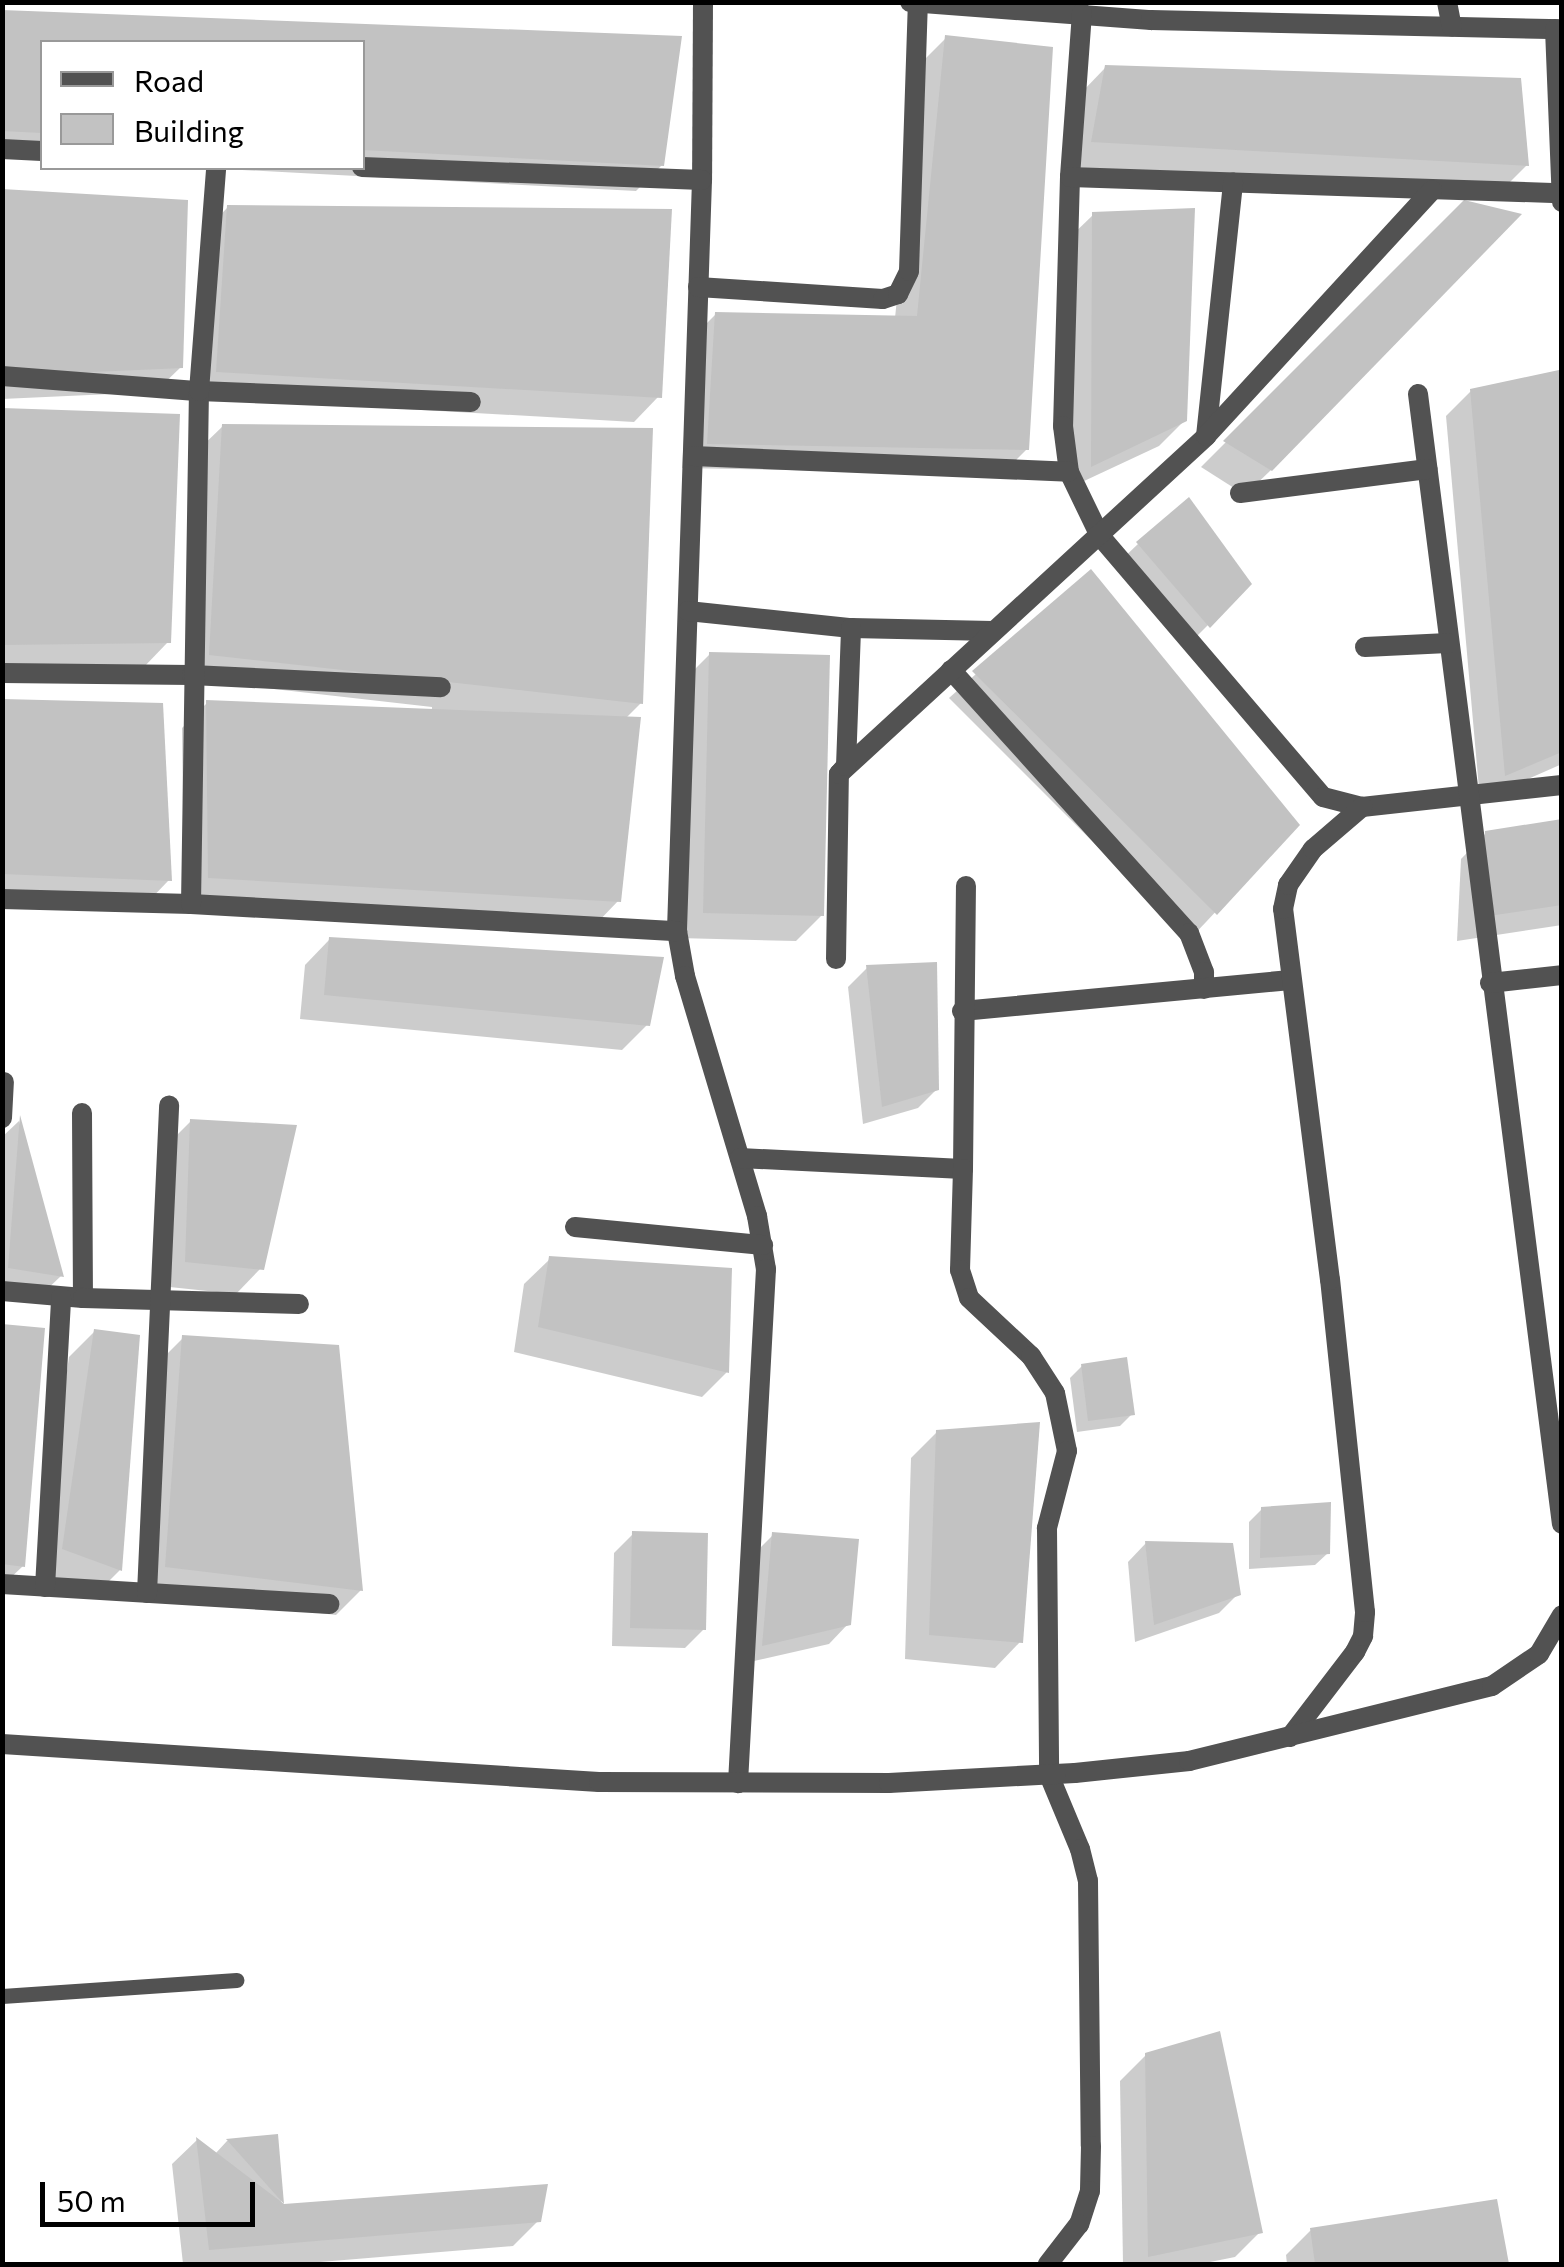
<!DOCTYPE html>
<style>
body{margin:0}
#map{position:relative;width:1564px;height:2267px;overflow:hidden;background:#fff;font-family:Commissioner,sans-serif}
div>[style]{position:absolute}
.shadow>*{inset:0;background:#0003}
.building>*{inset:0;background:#c2c2c2}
.service>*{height:15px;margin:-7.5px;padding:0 7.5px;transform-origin:7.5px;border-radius:7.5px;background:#525252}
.minor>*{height:20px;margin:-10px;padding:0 10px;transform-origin:10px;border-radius:10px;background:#525252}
span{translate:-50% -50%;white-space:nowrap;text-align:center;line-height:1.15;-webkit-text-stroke:8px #fff;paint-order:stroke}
.frame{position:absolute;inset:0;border:5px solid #000;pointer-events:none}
.legend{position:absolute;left:40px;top:40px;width:325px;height:130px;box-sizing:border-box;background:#fff;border:2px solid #999;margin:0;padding:12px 18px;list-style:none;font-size:30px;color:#000}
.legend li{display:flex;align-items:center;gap:20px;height:50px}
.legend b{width:50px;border:2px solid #999}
.scale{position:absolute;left:40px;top:2182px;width:215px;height:45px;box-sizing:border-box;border:5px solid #000;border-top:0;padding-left:12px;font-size:30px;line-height:35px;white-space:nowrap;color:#000;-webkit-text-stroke:8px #fff;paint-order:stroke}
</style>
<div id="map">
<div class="shadow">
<div style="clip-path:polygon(2px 13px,679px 39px,662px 165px,636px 191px,205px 168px,362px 168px,362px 42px,42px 42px,42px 159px,2px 157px)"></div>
<div style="clip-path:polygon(946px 38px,1027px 449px,1002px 474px,682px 468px,690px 340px,716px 314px,895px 318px,921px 63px)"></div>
<div style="clip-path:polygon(1106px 67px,1527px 165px,1502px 190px,1067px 167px,1081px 93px)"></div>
<div style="clip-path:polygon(2px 191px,181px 367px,155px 392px,2px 399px)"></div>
<div style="clip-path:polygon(1465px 203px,1271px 470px,1245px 495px,1201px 467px)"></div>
<div style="clip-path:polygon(228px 207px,659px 396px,634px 422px,192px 397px,203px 233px)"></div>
<div style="clip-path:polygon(1093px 215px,1185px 420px,1159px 446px,1067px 489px,1067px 240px)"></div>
<div style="clip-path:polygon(1557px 373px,1562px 398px,1562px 764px,1480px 800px,1446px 416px,1471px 391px)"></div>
<div style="clip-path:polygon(2px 411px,168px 642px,143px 668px,2px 669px)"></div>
<div style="clip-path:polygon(223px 426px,641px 703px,625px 719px,619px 900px,594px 926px,184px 903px,182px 728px,207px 703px,432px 711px,432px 707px,185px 679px,197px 451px)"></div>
<div style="clip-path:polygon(1138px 544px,1249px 584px,1189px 644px,1119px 562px)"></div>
<div style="clip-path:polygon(1090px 573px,1297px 825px,1190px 939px,949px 698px)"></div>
<div style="clip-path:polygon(710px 654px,822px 915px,796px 941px,678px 938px,684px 680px)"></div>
<div style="clip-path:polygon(2px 702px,169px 880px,144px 906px,2px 900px)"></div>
<div style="clip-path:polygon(1562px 822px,1562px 925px,1457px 941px,1461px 859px,1486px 833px)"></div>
<div style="clip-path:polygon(330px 939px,647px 1025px,622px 1050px,300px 1019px,305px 965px)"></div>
<div style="clip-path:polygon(867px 968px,937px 1089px,918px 1108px,863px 1124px,848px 987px)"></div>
<div style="clip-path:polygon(19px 1121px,61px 1276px,42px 1294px,2px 1288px,2px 1137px)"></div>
<div style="clip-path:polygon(191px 1121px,261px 1268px,236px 1294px,160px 1286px,165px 1147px)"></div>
<div style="clip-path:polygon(550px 1259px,727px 1372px,702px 1397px,514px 1352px,524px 1284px)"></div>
<div style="clip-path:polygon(2px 1326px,23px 1566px,2px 1586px)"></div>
<div style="clip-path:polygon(95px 1331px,120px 1570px,95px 1595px,38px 1574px,69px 1357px)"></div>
<div style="clip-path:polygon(183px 1338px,361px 1590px,336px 1615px,141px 1592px,158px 1363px)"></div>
<div style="clip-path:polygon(1082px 1366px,1132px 1414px,1120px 1426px,1077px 1432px,1070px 1378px)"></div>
<div style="clip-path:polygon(937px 1432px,1020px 1642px,995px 1668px,905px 1659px,911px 1458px)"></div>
<div style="clip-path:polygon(1262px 1509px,1328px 1553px,1315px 1565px,1249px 1569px,1249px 1522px)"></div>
<div style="clip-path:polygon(633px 1534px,704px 1629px,685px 1648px,612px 1646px,614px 1553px)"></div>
<div style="clip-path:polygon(773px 1535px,848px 1624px,829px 1644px,745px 1663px,754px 1554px)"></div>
<div style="clip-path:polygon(1146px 1543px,1238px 1594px,1219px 1613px,1135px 1642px,1128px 1562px)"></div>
<div style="clip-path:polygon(1146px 2055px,1260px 2232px,1235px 2257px,1200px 2264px,1123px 2264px,1120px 2081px)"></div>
<div style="clip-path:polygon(275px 2137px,282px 2207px,539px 2220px,513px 2246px,296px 2264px,183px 2264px,172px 2164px,197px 2140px,215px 2154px,227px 2141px)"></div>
<div style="clip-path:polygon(1495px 2202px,1506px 2264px,1287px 2264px,1286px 2255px,1311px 2230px)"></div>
</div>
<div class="building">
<div style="clip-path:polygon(2px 10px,682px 36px,664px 166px,362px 150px,362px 42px,42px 42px,42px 133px,2px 131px)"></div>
<div style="clip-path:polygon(945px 35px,1053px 47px,1029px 450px,707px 444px,715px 312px,917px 316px)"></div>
<div style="clip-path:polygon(1105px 65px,1521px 78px,1529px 166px,1091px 142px)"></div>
<div style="clip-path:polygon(2px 189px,188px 200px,183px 368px,2px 376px)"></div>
<div style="clip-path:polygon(1464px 200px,1522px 214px,1272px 471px,1223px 441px)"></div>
<div style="clip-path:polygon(227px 205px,672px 209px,662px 398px,216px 372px)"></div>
<div style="clip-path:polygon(1195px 208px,1187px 421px,1091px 467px,1092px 212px)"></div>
<div style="clip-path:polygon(1559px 370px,1562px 752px,1505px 776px,1470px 389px)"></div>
<div style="clip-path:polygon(2px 408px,180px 414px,171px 643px,2px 645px)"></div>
<div style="clip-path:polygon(222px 424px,653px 428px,643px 704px,209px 655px)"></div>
<div style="clip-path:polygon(1189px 497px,1252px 584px,1210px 628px,1136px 542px)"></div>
<div style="clip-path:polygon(1091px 569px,1300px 825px,1217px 915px,972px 671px)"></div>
<div style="clip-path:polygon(709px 652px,830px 655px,824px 916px,703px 913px)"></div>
<div style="clip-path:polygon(2px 699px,163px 703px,172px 881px,2px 874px)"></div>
<div style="clip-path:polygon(206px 700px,641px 717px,621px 902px,208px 878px)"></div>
<div style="clip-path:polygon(1562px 819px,1562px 905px,1482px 917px,1485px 831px)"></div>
<div style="clip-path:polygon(329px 937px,664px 957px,650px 1026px,324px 995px)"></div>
<div style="clip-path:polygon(937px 962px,939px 1090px,882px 1107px,866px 965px)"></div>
<div style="clip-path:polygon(20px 1115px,64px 1277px,8px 1268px)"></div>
<div style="clip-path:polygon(190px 1119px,297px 1125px,264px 1270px,185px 1262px)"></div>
<div style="clip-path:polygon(549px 1256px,732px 1268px,729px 1373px,538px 1327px)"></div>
<div style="clip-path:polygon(2px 1324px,45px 1328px,25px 1567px,2px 1564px)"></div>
<div style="clip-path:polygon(94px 1329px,140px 1335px,122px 1571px,62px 1549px)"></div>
<div style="clip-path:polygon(182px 1335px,339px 1345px,363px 1591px,165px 1567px)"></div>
<div style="clip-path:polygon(1127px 1357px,1135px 1415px,1088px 1421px,1081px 1364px)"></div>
<div style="clip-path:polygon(1040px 1422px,1023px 1643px,929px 1635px,936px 1430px)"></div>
<div style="clip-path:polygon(1331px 1502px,1330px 1554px,1260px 1558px,1261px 1507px)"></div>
<div style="clip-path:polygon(632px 1531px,708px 1533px,706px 1630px,630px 1628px)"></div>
<div style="clip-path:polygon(772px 1532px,859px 1539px,851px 1625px,762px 1646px)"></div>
<div style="clip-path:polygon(1145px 1541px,1233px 1543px,1241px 1595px,1154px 1625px)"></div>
<div style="clip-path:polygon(1220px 2031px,1263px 2233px,1148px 2257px,1145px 2053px)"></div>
<div style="clip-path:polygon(278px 2134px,284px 2204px,226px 2139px)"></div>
<div style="clip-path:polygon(196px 2137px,284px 2204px,548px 2184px,541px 2222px,209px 2250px)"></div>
<div style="clip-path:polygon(1497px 2199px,1509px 2264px,1315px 2264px,1310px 2228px)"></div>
</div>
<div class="service">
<div style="left:2px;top:1996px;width:235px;rotate:-3.9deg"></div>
</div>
<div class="minor">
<div style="left:703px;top:2px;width:178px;rotate:90.3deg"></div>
<div style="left:702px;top:180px;width:751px;rotate:91.91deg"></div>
<div style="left:677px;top:931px;width:46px;rotate:79.9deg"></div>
<div style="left:685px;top:976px;width:251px;rotate:73.3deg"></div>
<div style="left:757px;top:1216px;width:54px;rotate:80.4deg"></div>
<div style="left:766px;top:1269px;width:515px;rotate:93.12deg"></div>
<div style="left:910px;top:2px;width:242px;rotate:4.3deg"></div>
<div style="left:1151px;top:20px;width:411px;rotate:1.3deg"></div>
<div style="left:1447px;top:2px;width:25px;rotate:79deg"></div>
<div style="left:1082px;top:13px;width:164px;rotate:94.2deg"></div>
<div style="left:1070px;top:177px;width:249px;rotate:91.6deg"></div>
<div style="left:1063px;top:426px;width:46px;rotate:82.6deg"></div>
<div style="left:1069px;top:472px;width:71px;rotate:64.2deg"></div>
<div style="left:1100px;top:536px;width:343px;rotate:49.5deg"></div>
<div style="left:1323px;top:797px;width:40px;rotate:14.4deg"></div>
<div style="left:1362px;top:807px;width:201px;rotate:-6.3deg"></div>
<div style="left:1555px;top:29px;width:173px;rotate:87.7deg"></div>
<div style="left:2px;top:149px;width:40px;rotate:2.9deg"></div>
<div style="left:362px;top:167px;width:340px;rotate:2.2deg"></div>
<div style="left:1070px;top:177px;width:490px;rotate:1.9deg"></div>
<div style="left:698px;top:287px;width:185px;rotate:3.7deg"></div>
<div style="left:883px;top:299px;width:16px;rotate:-18deg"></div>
<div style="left:898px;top:294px;width:25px;rotate:-64deg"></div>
<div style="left:909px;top:271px;width:269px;rotate:-88.1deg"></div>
<div style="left:2px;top:376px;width:198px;rotate:4.4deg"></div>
<div style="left:199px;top:391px;width:272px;rotate:2.3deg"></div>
<div style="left:1418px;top:394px;width:1139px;rotate:82.74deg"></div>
<div style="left:1206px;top:436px;width:255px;rotate:-83.9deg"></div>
<div style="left:693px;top:456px;width:376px;rotate:2.4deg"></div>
<div style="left:1240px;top:493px;width:189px;rotate:-7.3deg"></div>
<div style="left:688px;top:611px;width:164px;rotate:6deg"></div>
<div style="left:851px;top:628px;width:141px;rotate:1.2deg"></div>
<div style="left:1365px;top:647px;width:83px;rotate:-2.8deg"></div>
<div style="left:951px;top:670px;width:355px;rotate:47.9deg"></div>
<div style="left:1189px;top:933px;width:42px;rotate:69deg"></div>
<div style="left:1204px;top:972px;width:17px;rotate:90deg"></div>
<div style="left:2px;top:673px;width:190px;rotate:0.6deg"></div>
<div style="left:192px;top:675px;width:249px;rotate:2.8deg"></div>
<div style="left:839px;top:774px;width:499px;rotate:-42.6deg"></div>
<div style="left:1206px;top:436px;width:334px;rotate:-47.4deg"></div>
<div style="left:2px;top:899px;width:189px;rotate:1.5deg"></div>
<div style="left:191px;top:904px;width:487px;rotate:3.2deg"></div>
<div style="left:191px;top:904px;width:513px;rotate:-89.11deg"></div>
<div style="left:199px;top:391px;width:224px;rotate:-85.6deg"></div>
<div style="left:836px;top:959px;width:185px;rotate:-89.1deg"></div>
<div style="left:839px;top:774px;width:11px;rotate:-49deg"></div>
<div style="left:846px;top:766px;width:138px;rotate:-87.9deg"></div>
<div style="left:1490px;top:983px;width:72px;rotate:-6.3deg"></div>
<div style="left:962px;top:1011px;width:330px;rotate:-5.4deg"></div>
<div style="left:82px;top:1113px;width:185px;rotate:89.7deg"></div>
<div style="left:2px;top:1118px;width:36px;rotate:-87deg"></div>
<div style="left:740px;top:1158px;width:223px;rotate:2.8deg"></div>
<div style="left:963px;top:1169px;width:283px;rotate:-89.4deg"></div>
<div style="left:963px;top:1169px;width:101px;rotate:91.7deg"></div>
<div style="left:960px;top:1270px;width:29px;rotate:72deg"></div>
<div style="left:969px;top:1298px;width:85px;rotate:43.1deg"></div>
<div style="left:1031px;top:1356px;width:44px;rotate:57deg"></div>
<div style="left:1055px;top:1393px;width:59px;rotate:78.3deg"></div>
<div style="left:1067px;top:1451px;width:80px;rotate:104.6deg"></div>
<div style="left:1047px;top:1528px;width:247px;rotate:89.5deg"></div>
<div style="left:1049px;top:1775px;width:80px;rotate:67.3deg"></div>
<div style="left:1080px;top:1849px;width:33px;rotate:76deg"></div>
<div style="left:1088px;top:1881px;width:265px;rotate:89.4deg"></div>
<div style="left:1091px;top:2146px;width:45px;rotate:91.3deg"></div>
<div style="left:1090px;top:2191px;width:35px;rotate:108deg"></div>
<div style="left:1079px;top:2224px;width:51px;rotate:127.8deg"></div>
<div style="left:575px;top:1227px;width:189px;rotate:5.5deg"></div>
<div style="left:2px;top:1291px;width:81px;rotate:4.9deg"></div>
<div style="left:83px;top:1298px;width:216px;rotate:1.6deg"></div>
<div style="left:2px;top:1584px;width:328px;rotate:3.5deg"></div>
<div style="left:45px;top:1587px;width:290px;rotate:-86.8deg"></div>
<div style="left:147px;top:1593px;width:488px;rotate:-87.4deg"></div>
<div style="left:1290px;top:1737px;width:107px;rotate:-52.6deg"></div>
<div style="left:1355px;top:1652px;width:18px;rotate:-63deg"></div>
<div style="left:1363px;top:1636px;width:24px;rotate:-85deg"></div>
<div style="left:1365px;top:1612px;width:334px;rotate:-96deg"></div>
<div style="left:1330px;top:1280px;width:374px;rotate:-97.2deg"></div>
<div style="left:1283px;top:909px;width:25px;rotate:-78deg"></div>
<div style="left:1288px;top:885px;width:44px;rotate:-55.2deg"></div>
<div style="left:1313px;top:849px;width:65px;rotate:-40.6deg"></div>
<div style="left:2px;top:1744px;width:598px;rotate:3.64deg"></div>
<div style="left:599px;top:1782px;width:290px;rotate:0.2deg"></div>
<div style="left:889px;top:1783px;width:186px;rotate:-3.1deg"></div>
<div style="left:1075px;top:1773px;width:115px;rotate:-6deg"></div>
<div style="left:1189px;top:1761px;width:312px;rotate:-13.9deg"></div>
<div style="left:1492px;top:1686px;width:57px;rotate:-34.2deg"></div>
<div style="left:1539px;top:1654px;width:45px;rotate:-59.5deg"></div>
</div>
<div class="frame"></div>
<ul class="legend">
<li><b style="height:12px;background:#525252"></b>Road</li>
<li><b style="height:28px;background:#c2c2c2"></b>Building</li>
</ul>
<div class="scale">50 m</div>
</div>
